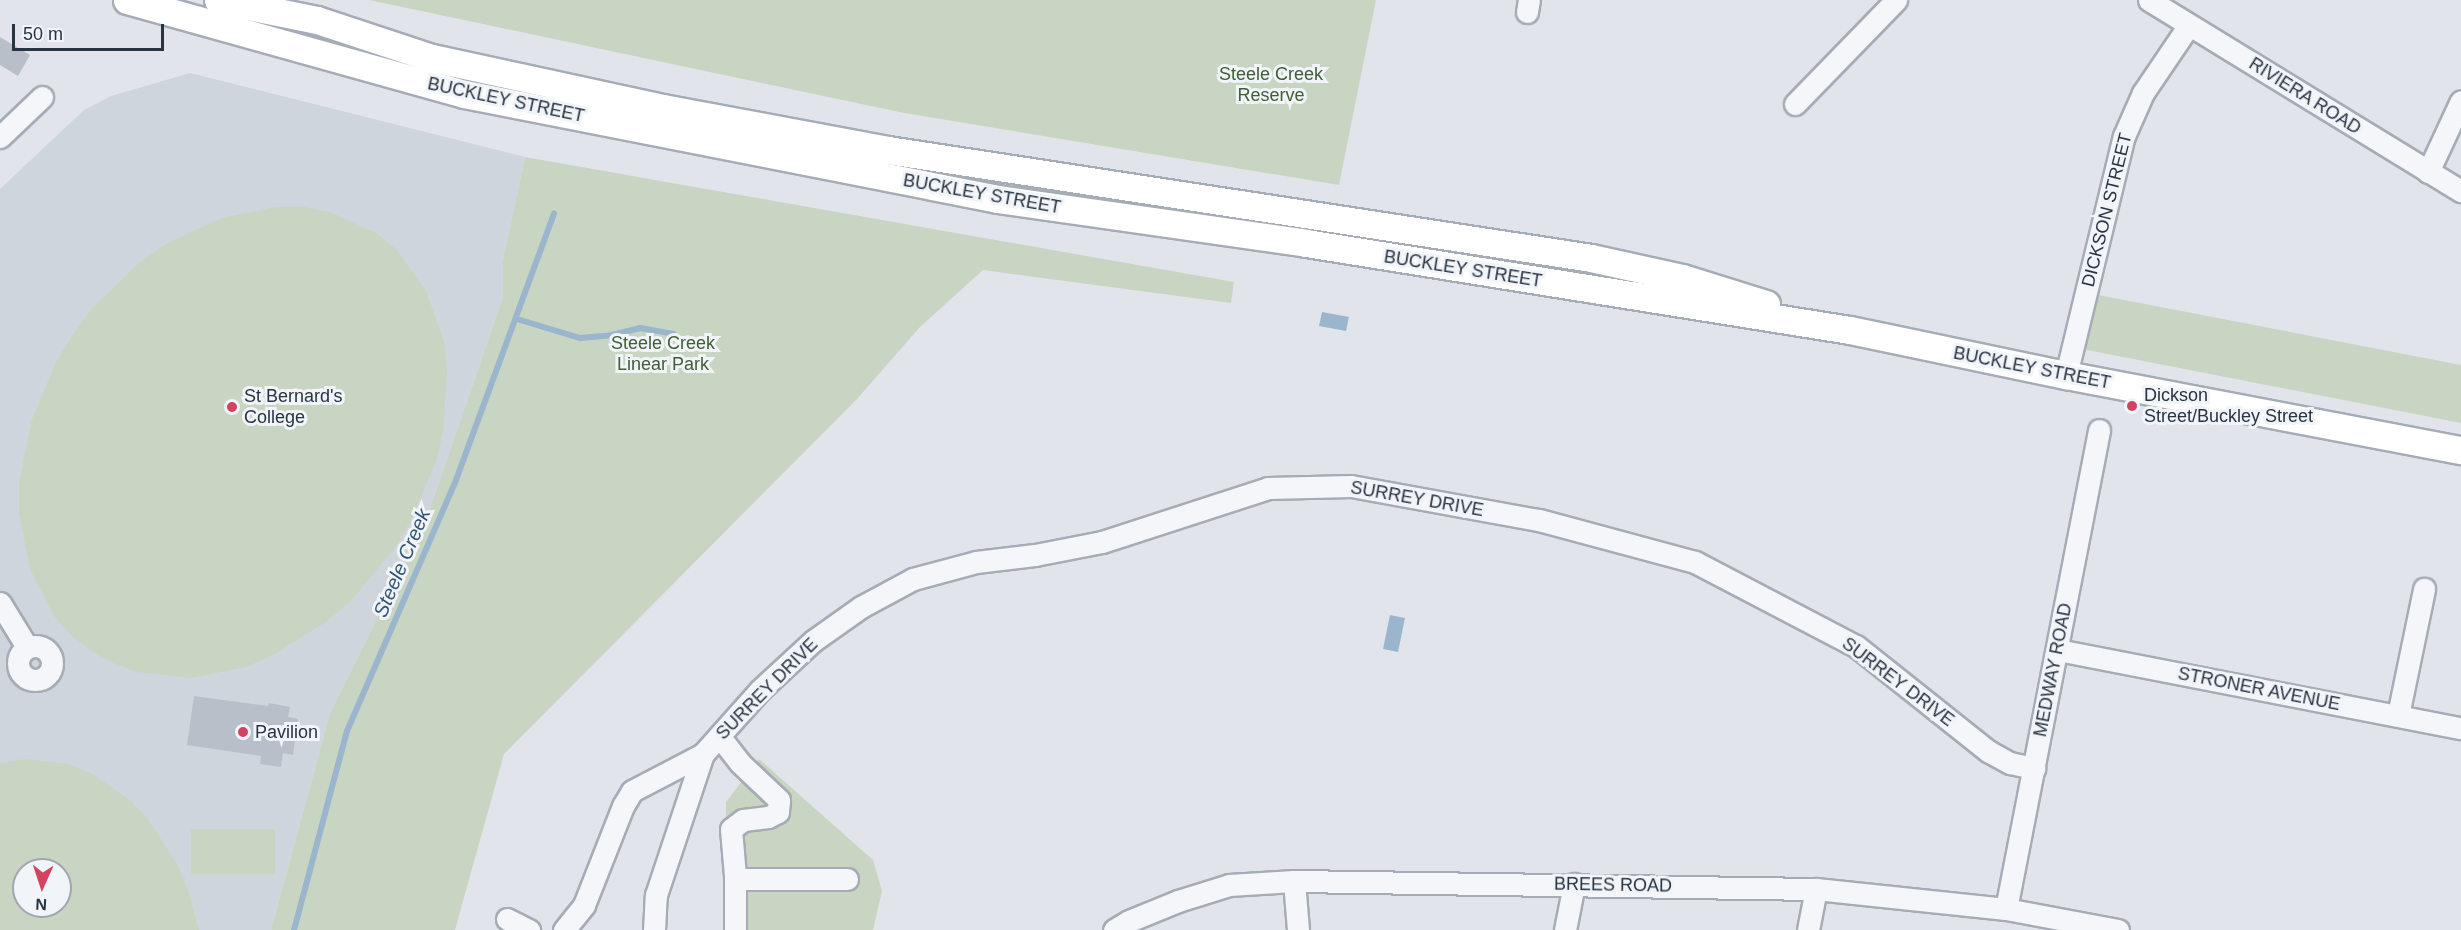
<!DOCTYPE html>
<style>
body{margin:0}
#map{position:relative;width:2461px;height:930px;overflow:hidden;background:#e1e5eb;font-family:Arial,sans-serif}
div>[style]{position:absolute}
.built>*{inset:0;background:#cfd5dd}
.green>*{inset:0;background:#c8d5c2}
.water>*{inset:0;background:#9bb5cc}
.stream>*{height:6px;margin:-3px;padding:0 3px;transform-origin:3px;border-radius:3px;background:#9bb5cc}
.building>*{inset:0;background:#b8bfc8}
.roads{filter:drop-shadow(2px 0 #a6acb5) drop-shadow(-2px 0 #a6acb5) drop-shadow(0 2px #a6acb5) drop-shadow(0 -2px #a6acb5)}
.minor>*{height:21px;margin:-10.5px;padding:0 10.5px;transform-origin:10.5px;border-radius:10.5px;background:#f4f6f9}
.minor>.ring{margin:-10.5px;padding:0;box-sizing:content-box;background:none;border:21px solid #f4f6f9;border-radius:50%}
.major>*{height:27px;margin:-13.5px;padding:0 13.5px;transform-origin:13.5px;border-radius:13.5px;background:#fff}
.dots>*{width:16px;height:16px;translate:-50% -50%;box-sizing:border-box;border:3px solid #f1f4f8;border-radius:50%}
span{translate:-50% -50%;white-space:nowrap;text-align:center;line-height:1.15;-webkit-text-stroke:6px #f1f4f8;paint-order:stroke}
.park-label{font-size:18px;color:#405f35}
.street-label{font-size:18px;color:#293443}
.poi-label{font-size:18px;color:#293443}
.left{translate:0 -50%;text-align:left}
.water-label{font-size:20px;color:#315579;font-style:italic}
.north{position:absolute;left:12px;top:858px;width:60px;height:60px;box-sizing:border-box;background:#f1f4f8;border:2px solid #a1a7b0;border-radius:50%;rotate:183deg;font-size:16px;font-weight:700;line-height:24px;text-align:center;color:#293443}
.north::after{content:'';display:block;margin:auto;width:21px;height:27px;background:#d44260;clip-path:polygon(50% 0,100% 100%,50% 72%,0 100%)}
.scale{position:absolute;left:12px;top:24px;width:152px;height:27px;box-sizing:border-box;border:3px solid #293443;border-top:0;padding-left:8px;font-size:18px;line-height:21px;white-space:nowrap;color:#293443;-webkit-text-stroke:4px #f1f4f8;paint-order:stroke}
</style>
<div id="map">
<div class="built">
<div style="clip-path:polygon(evenodd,190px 73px,525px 157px,503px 259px,503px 297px,427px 517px,330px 713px,271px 930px,0 930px,0 189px,84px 110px,111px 96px,190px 73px,24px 870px,60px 870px,60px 906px,24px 906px,24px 870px)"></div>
</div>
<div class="green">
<div style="clip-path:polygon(369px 0,1376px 0,1339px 185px,904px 113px)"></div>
<div style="clip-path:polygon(525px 157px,1234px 282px,1231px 303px,983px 270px,920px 327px,857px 399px,504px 754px,455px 930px,271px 930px,330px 713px,427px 517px,503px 297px,503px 259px)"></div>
<div style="clip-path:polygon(277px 207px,304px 207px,330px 212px,376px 233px,396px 249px,426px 291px,444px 342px,447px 371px,443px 432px,436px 462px,410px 522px,393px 550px,351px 601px,326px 622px,273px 655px,246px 667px,190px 678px,137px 672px,113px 663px,91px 651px,71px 635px,54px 616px,30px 569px,19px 513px,19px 484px,31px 422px,56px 362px,73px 334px,93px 307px,140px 262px,166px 244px,221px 218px)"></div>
<div style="clip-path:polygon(2093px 294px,2461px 365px,2461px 423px,2082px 349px)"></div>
<div style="clip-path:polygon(evenodd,25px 759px,69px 764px,91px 773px,130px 800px,148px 819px,177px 864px,188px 890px,199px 930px,0 930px,0 763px,25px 759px,24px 870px,60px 870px,60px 906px,24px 906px,24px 870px)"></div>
<div style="clip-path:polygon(759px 759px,873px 860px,882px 891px,873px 930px,727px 930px,726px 802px)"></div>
<div style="clip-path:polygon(191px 829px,275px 829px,275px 874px,191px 874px)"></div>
</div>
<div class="water">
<div style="clip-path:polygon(1322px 312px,1349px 317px,1346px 331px,1319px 326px)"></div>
<div style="clip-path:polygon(1390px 615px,1405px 618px,1398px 652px,1383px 649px)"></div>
</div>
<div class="stream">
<div style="left:517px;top:319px;width:66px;rotate:16.8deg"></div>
<div style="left:580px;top:338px;width:32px;rotate:-5deg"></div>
<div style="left:612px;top:335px;width:29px;rotate:-14deg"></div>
<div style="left:640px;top:328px;width:34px;rotate:10deg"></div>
<div style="left:294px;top:930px;width:206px;rotate:-75.1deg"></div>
<div style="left:347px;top:731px;width:274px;rotate:-66.5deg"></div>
<div style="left:456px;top:480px;width:284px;rotate:-69.8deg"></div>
</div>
<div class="building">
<div style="clip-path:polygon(0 37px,30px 55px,18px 76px,0 65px)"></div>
<div style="clip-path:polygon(194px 696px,268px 706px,269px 703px,290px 707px,288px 717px,298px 719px,293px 755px,283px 753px,281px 767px,260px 764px,261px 756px,187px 745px)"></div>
</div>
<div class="roads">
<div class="minor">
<div style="left:2149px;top:0;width:366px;rotate:31.5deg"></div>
<div style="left:1527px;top:12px;width:12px;rotate:-81deg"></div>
<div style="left:1795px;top:104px;width:145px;rotate:-45.8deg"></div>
<div style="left:0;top:137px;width:58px;rotate:-43.6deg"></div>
<div style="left:2428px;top:172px;width:78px;rotate:-65.1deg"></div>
<div style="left:2066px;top:375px;width:246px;rotate:-76.4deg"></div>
<div style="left:2124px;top:136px;width:47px;rotate:-66.2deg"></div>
<div style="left:2143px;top:93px;width:82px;rotate:-55.9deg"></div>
<div style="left:0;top:603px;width:52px;rotate:58.5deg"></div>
<div class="ring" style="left:18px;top:646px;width:13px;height:13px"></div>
<div style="left:2058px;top:650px;width:410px;rotate:11deg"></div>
<div style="left:2398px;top:715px;width:129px;rotate:-78.3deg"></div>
<div style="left:719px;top:736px;width:34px;rotate:52deg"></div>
<div style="left:740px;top:763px;width:54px;rotate:43.5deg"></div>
<div style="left:779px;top:800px;width:12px;rotate:95deg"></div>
<div style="left:778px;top:812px;width:11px;rotate:153deg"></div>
<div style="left:768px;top:817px;width:25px;rotate:173deg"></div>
<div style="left:743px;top:820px;width:15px;rotate:143deg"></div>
<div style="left:731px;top:829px;width:47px;rotate:85.1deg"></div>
<div style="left:735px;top:876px;width:8px;rotate:23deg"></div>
<div style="left:742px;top:879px;width:105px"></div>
<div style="left:1294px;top:881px;width:49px;rotate:85.3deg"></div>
<div style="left:2006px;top:909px;width:488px;rotate:-79deg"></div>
<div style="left:507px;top:919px;width:25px;rotate:27deg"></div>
<div style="left:564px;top:930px;width:32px;rotate:-51deg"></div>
<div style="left:584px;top:905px;width:106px;rotate:-68.5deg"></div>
<div style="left:623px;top:806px;width:17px;rotate:-59deg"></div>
<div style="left:632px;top:791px;width:80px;rotate:-27.5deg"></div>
<div style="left:703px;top:754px;width:86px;rotate:-48.3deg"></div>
<div style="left:760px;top:690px;width:72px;rotate:-42.8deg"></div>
<div style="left:813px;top:641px;width:59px;rotate:-35.3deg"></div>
<div style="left:861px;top:607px;width:59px;rotate:-28.3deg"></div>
<div style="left:913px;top:579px;width:65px;rotate:-15.1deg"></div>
<div style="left:976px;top:562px;width:59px;rotate:-6.8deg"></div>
<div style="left:1035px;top:555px;width:68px;rotate:-11deg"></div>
<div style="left:1102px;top:542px;width:175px;rotate:-18deg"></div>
<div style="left:1268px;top:488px;width:83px;rotate:-1.4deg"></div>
<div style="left:1351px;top:486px;width:191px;rotate:10.3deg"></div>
<div style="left:1539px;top:520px;width:162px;rotate:15.1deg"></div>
<div style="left:1695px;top:562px;width:182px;rotate:27.6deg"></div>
<div style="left:1856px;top:646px;width:169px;rotate:38.5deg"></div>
<div style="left:1988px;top:751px;width:25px;rotate:29deg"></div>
<div style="left:2010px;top:763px;width:25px;rotate:12deg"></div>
<div style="left:654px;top:930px;width:35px;rotate:-87deg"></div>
<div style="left:656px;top:895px;width:149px;rotate:-71.6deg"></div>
<div style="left:735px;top:930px;width:54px;rotate:-90deg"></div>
<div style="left:1114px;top:930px;width:17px;rotate:-31deg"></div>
<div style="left:1129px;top:921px;width:53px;rotate:-22.2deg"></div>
<div style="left:1178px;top:901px;width:53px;rotate:-17.4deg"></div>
<div style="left:1229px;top:885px;width:65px;rotate:-3.5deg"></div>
<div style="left:1294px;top:881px;width:522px;rotate:0.88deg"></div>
<div style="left:1816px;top:889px;width:191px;rotate:6deg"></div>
<div style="left:2006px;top:909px;width:114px;rotate:10.6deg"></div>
<div style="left:1565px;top:930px;width:47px;rotate:-78.9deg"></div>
<div style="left:1808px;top:930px;width:42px;rotate:-79deg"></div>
</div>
<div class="major">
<div style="left:127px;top:0;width:350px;rotate:15.6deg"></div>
<div style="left:464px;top:94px;width:544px;rotate:11.12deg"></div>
<div style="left:998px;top:199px;width:311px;rotate:8.1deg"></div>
<div style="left:1306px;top:243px;width:551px;rotate:9.09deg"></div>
<div style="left:1850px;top:330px;width:221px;rotate:11.8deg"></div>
<div style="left:2066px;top:375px;width:402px;rotate:10.8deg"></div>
<div style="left:218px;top:0;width:101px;rotate:11.4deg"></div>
<div style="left:317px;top:20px;width:121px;rotate:18.3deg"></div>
<div style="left:432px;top:58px;width:236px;rotate:12.2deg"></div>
<div style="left:663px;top:108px;width:229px;rotate:10.6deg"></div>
<div style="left:888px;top:150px;width:711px;rotate:8.73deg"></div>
<div style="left:1591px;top:258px;width:93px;rotate:12.4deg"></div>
<div style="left:1682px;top:278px;width:88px;rotate:17.2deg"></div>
</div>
</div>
<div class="dots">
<div style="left:2132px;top:406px;background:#d44260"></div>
<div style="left:232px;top:407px;background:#d44260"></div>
<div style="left:243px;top:732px;background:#d44260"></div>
</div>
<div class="park-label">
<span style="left:1271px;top:85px">Steele Creek<br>Reserve</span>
<span style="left:663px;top:354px">Steele Creek<br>Linear Park</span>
</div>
<div class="street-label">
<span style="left:2305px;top:96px;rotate:32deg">RIVIERA ROAD</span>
<span style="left:506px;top:100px;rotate:12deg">BUCKLEY STREET</span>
<span style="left:982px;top:194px;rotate:10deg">BUCKLEY STREET</span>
<span style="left:2107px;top:210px;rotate:-76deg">DICKSON STREET</span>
<span style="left:1463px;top:269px;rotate:9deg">BUCKLEY STREET</span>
<span style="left:2032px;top:368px;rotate:11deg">BUCKLEY STREET</span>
<span style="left:1417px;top:499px;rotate:10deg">SURREY DRIVE</span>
<span style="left:2053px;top:670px;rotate:-79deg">MEDWAY ROAD</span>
<span style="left:1898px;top:682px;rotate:37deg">SURREY DRIVE</span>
<span style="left:767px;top:689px;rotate:-45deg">SURREY DRIVE</span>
<span style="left:2259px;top:689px;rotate:11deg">STRONER AVENUE</span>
<span style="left:1613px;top:885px;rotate:1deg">BREES ROAD</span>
</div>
<div class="poi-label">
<span class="left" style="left:2144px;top:406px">Dickson<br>Street/Buckley Street</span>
<span class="left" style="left:244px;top:407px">St Bernard's<br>College</span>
<span class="left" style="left:255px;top:732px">Pavilion</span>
</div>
<div class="water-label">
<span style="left:402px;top:563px;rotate:-67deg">Steele Creek</span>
</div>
<div class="north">N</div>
<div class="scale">50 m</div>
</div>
